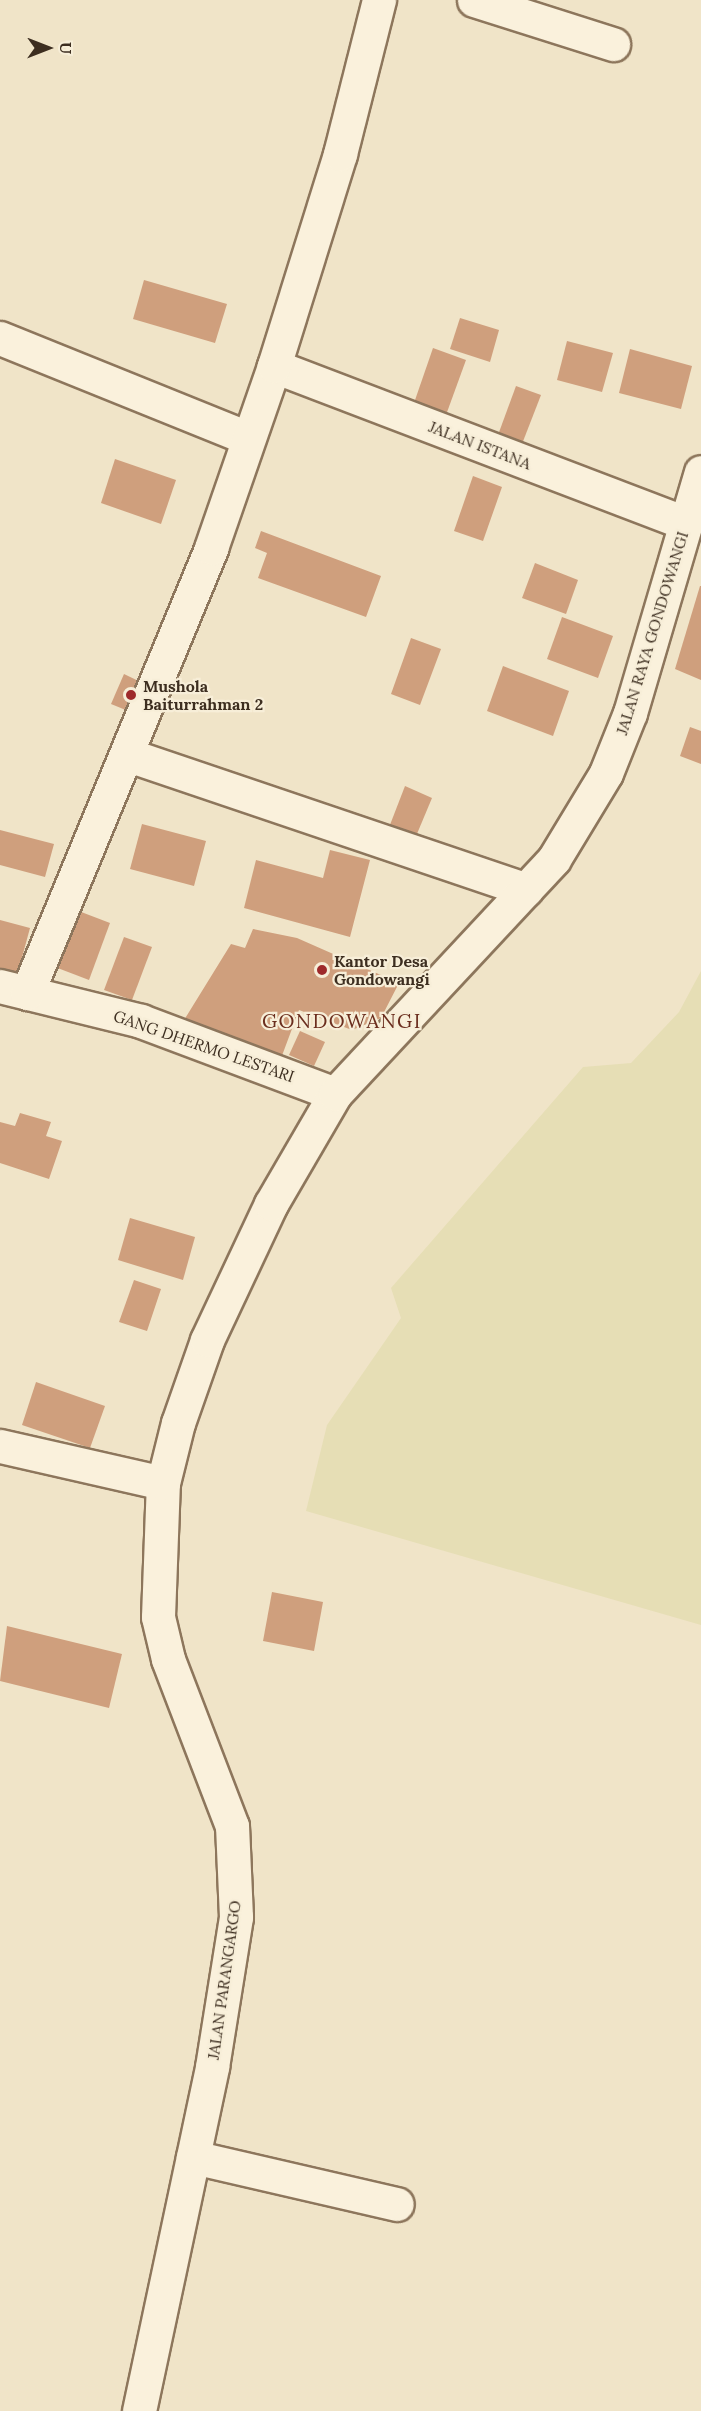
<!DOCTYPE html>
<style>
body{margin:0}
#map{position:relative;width:701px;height:2411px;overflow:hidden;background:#f0e4c8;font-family:Lora,serif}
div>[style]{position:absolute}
.farmland>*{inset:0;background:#e6deb5}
.building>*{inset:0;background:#cf9f7d}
.roads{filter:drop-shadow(2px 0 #8d765c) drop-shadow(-2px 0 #8d765c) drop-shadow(0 2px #8d765c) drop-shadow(0 -2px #8d765c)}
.minor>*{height:33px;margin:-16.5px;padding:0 16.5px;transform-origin:16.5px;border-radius:16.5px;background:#faf1dc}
.dots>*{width:16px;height:16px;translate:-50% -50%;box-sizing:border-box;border:3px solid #f7eed8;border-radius:50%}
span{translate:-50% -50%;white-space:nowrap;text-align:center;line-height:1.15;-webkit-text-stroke:4.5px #f7eed8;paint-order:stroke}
.street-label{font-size:16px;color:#3d2e20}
.poi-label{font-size:16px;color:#3d2e20;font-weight:700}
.left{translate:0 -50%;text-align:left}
.quarter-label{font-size:20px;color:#6b2e1e;letter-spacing:1.5px}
.north{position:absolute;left:18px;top:18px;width:60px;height:60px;-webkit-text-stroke:4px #f7eed8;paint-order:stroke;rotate:90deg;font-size:16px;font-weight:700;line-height:24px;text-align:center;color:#3d2e20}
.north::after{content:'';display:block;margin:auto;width:21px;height:27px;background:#3d2e20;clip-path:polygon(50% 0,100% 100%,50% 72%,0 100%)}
</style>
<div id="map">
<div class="farmland">
<div style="clip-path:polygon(701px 971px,701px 1625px,306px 1511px,327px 1425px,401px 1318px,391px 1288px,583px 1067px,631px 1063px,679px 1012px)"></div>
</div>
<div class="building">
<div style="clip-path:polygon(144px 280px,227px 304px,215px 343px,133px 319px)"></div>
<div style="clip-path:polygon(460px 318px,499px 330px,490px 362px,450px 349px)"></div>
<div style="clip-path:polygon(567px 341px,613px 353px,602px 392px,557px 380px)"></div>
<div style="clip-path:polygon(433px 348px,466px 360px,446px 415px,414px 403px)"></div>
<div style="clip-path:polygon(630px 349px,692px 366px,681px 409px,619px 393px)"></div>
<div style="clip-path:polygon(516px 386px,541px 395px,522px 444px,498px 435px)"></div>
<div style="clip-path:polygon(115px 459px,176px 480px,161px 524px,101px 503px)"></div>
<div style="clip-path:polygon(473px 476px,502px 487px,483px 541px,454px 531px)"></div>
<div style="clip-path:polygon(261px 531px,381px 576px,366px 617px,258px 578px,267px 553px,255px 548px)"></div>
<div style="clip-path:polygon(535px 563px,578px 580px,566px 614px,522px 598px)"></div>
<div style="clip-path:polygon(700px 586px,701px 586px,701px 680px,675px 669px)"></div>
<div style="clip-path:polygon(562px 617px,613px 636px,598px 678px,547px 659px)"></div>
<div style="clip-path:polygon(411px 638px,441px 649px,420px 705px,391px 694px)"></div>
<div style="clip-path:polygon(503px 666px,569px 691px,553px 736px,487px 711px)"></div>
<div style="clip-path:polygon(124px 674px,151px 687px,138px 715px,111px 704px)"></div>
<div style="clip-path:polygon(690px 727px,701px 731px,701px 764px,680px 756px)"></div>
<div style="clip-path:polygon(405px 786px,432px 798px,414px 841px,388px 830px)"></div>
<div style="clip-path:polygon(142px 824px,206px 841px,194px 886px,130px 869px)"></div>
<div style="clip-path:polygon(0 830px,54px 844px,45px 877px,0 865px)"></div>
<div style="clip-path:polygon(330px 850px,370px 860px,350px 937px,244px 908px,256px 860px,323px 878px)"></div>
<div style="clip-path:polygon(76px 910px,110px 923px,89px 980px,55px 967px)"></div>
<div style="clip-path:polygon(0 920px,30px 928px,17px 976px,0 972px)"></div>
<div style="clip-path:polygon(253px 929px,297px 938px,399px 983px,381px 1018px,352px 1030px,299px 1010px,280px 1061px,181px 1025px,231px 944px,245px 948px)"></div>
<div style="clip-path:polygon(124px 937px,152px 947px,132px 1000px,104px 990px)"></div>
<div style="clip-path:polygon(300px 1031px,325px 1042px,314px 1066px,289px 1055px)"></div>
<div style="clip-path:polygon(20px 1113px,51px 1122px,46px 1136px,62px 1141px,49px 1179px,0 1163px,0 1122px,15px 1126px)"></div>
<div style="clip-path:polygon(130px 1218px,195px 1237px,183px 1280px,118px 1260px)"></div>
<div style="clip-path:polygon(134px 1280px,161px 1289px,147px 1331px,119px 1322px)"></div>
<div style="clip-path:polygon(36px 1382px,105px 1406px,90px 1448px,22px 1425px)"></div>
<div style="clip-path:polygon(272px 1592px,323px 1602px,314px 1651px,263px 1641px)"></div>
<div style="clip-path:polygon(7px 1626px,122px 1654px,109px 1708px,0 1681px)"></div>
</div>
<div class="roads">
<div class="minor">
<div style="left:474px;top:0;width:146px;rotate:17.6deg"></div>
<div style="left:0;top:338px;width:266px;rotate:22deg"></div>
<div style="left:274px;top:366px;width:441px;rotate:20.9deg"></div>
<div style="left:128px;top:755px;width:420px;rotate:18.7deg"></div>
<div style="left:0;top:986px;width:145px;rotate:13.9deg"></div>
<div style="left:141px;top:1021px;width:207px;rotate:20.6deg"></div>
<div style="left:27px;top:993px;width:482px;rotate:-67.5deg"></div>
<div style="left:211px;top:548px;width:193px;rotate:-70.9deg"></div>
<div style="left:274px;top:366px;width:222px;rotate:-72.7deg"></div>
<div style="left:340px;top:154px;width:159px;rotate:-75.8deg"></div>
<div style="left:0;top:1446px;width:167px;rotate:12.8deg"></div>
<div style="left:193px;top:2157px;width:209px;rotate:13deg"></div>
<div style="left:139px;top:2411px;width:352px;rotate:-78deg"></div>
<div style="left:212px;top:2067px;width:152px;rotate:-80.9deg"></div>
<div style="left:236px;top:1917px;width:91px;rotate:-92.5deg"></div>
<div style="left:232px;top:1826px;width:179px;rotate:-111deg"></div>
<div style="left:168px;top:1659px;width:43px;rotate:-103.4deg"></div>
<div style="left:158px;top:1617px;width:134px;rotate:-87.9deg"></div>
<div style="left:163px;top:1483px;width:62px;rotate:-76deg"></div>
<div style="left:178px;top:1423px;width:88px;rotate:-70.7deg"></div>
<div style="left:207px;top:1340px;width:150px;rotate:-64.8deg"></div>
<div style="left:271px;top:1204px;width:127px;rotate:-59.8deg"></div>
<div style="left:335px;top:1094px;width:321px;rotate:-47deg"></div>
<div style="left:554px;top:859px;width:100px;rotate:-58.8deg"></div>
<div style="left:606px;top:773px;width:65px;rotate:-68.2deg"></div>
<div style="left:630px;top:713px;width:251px;rotate:-73.6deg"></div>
</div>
</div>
<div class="dots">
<div style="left:131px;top:695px;background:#9e2a2b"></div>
<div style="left:322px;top:970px;background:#9e2a2b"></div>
</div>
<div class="street-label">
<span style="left:480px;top:445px;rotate:21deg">JALAN ISTANA</span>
<span style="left:652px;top:633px;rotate:-73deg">JALAN RAYA GONDOWANGI</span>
<span style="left:204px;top:1046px;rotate:19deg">GANG DHERMO LESTARI</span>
<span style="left:224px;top:1980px;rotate:-82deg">JALAN PARANGARGO</span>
</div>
<div class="poi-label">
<span class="left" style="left:143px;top:695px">Mushola<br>Baiturrahman 2</span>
<span class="left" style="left:334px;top:970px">Kantor Desa<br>Gondowangi</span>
</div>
<div class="quarter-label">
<span style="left:342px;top:1020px">GONDOWANGI</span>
</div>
<div class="north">U</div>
</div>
